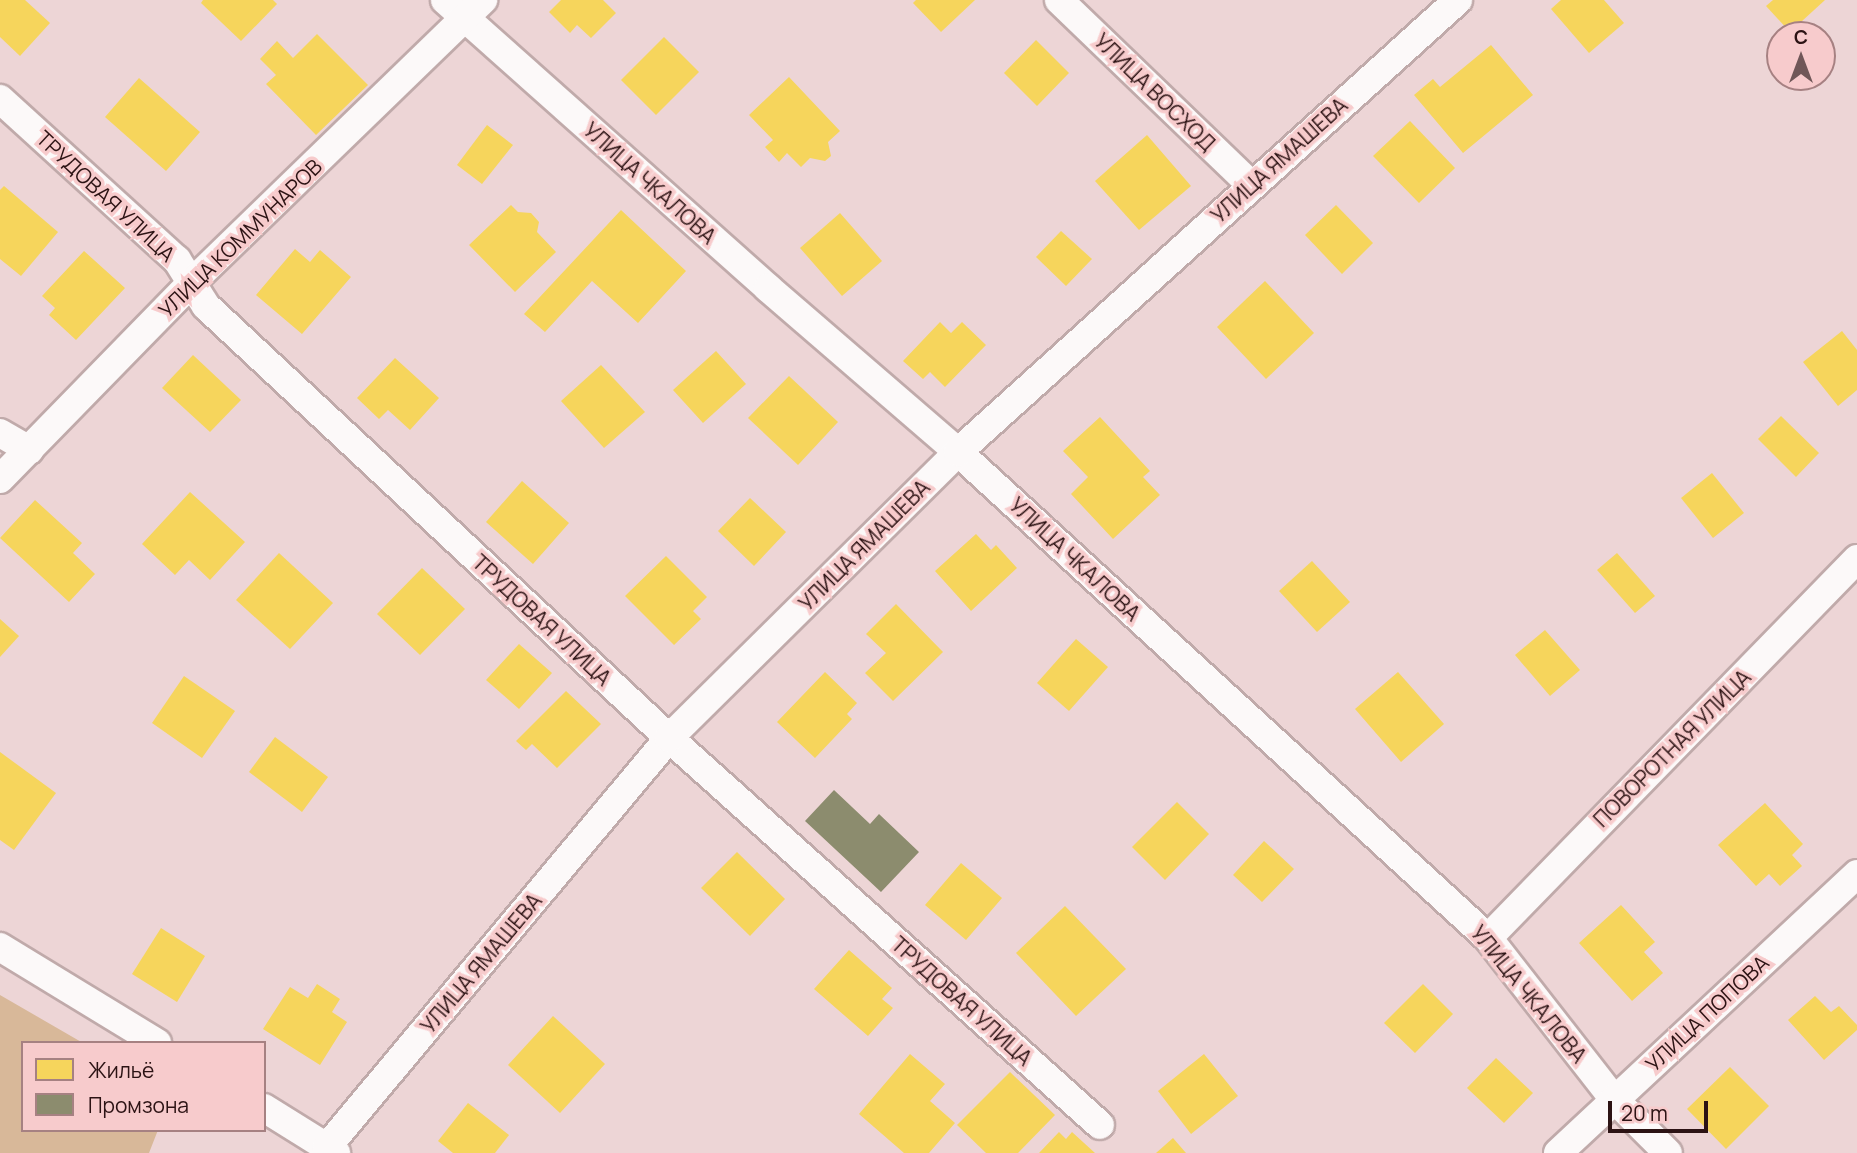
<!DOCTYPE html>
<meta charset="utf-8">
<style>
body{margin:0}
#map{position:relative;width:1857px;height:1153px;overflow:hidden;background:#edd5d6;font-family:Manrope,sans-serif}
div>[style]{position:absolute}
.green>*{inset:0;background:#d8b899}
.homes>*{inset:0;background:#f6d55c}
.industry>*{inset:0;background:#8c8c6e}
.roads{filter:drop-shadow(2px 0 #c0aaaa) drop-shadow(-2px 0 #c0aaaa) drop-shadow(0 2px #c0aaaa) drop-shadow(0 -2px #c0aaaa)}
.minor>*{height:28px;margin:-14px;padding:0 14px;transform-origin:14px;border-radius:14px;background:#fcf9f9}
span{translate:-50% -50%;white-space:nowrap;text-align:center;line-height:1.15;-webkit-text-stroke:7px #f7cbcc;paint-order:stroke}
.street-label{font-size:21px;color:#2c1314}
.legend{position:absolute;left:21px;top:1041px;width:245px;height:91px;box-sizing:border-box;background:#f7cbcc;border:2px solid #a68182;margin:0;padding:9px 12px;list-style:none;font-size:21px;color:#2c1314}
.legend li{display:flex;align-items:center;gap:14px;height:35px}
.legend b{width:35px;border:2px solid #a68182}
.north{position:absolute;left:1766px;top:21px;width:70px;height:70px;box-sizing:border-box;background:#f7cbcc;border:2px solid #a68182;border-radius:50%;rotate:0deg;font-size:19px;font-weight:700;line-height:28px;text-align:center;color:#2c1314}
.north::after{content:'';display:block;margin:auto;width:24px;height:32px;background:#705758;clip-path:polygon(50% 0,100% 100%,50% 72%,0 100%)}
.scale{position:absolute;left:1608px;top:1101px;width:100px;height:32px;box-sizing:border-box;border:4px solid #2c1314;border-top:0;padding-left:9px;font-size:21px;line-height:24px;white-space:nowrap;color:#2c1314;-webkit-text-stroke:5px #f7cbcc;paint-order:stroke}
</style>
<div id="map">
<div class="green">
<div style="clip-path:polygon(0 995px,83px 1043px,23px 1043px,23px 1130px,158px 1130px,149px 1153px,0 1153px)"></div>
</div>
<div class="homes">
<div style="clip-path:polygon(0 0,25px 0,50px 23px,20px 56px,0 37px)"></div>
<div style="clip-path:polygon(203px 0,273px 0,277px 4px,241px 41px,201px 3px)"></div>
<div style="clip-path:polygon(561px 0,603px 0,616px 13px,591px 38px,577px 25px,570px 33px,549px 12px)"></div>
<div style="clip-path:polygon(916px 0,975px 0,941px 32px,913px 3px)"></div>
<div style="clip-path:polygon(1561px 0,1604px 0,1624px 23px,1589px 53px,1551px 9px)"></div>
<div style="clip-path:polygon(1773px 0,1825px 0,1790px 32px,1766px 6px)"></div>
<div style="clip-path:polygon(317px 34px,368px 85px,316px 135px,266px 84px,276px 75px,260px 59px,277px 41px,293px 58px)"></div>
<div style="clip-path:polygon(664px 37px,699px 72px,656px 115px,621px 80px)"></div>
<div style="clip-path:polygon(1036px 40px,1069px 73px,1037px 106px,1004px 73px)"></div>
<div style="clip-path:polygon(1491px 45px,1533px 95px,1463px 153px,1414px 95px,1433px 79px,1440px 87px)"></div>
<div style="clip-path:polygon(789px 77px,840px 131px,828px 142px,831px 156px,825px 161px,810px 158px,801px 167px,787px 153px,779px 162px,765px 147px,773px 140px,749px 115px)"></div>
<div style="clip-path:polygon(139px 78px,200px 132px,166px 171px,105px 117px)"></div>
<div style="clip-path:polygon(1410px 121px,1455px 168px,1419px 203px,1373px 156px)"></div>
<div style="clip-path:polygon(487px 125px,513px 145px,482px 184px,457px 165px)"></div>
<div style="clip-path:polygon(1147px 135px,1191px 186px,1139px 230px,1095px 181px)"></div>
<div style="clip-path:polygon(4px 186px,58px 232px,21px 276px,0 259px,0 190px)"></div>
<div style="clip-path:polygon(511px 205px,518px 212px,531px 213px,539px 222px,537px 232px,556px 252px,515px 292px,469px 245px)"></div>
<div style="clip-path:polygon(1336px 205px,1373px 243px,1342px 274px,1305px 235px)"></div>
<div style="clip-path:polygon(621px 210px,686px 271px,638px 323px,592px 281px,545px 332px,524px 314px)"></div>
<div style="clip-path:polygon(840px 213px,882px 261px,842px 296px,800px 248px)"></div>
<div style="clip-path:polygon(1061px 231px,1092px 259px,1066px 286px,1036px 257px)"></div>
<div style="clip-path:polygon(295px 249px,310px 262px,320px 250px,351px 277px,302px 334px,256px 295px)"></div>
<div style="clip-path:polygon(84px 251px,125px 288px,76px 340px,49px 315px,55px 308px,42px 296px)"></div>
<div style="clip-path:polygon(1265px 281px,1314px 333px,1266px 379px,1217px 327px)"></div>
<div style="clip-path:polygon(940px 322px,951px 333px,962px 322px,986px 345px,945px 387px,930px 372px,923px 379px,903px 361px)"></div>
<div style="clip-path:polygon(1842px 331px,1857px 350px,1857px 390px,1838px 406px,1803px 362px)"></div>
<div style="clip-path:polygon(716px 351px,746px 384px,703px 423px,673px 390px)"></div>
<div style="clip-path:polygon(193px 355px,241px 400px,210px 432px,162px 388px)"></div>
<div style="clip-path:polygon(395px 358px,439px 398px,410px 430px,388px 410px,379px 419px,357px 398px)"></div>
<div style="clip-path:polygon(601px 365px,645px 412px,604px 448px,561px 401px)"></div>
<div style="clip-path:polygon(789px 376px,838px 422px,798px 465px,748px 418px)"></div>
<div style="clip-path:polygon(1781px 416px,1819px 453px,1796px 477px,1758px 439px)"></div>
<div style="clip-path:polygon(1100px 417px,1150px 471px,1143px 477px,1160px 495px,1113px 539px,1071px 494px,1088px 477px,1063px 451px)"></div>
<div style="clip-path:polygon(1712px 473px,1744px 513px,1713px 538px,1681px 498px)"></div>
<div style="clip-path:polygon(522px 481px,569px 523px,533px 564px,486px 522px)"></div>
<div style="clip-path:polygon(190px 492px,245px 542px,210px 580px,189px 560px,175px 575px,142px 544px)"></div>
<div style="clip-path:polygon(750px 498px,786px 532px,754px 566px,718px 531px)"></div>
<div style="clip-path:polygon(35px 500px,82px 543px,73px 553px,95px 574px,69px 602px,0 538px)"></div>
<div style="clip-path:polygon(976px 534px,991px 550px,996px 545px,1017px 568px,971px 611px,935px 571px)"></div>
<div style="clip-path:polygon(279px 553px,333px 603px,290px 649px,236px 600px)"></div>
<div style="clip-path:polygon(1617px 553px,1655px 596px,1635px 613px,1597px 570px)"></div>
<div style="clip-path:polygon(666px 556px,707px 597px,693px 611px,701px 619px,674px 645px,625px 596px)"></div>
<div style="clip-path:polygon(1312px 561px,1350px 602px,1317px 632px,1279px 591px)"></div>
<div style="clip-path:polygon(422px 568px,465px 609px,420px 655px,377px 614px)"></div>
<div style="clip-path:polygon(896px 604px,943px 652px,893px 701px,865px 673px,886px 653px,866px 634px)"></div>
<div style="clip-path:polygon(0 619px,19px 636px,0 657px)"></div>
<div style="clip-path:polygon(1545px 630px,1580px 670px,1550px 696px,1515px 655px)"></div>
<div style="clip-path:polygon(1076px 639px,1108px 667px,1069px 711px,1037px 683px)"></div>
<div style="clip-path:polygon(519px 644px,552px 673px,519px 709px,486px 680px)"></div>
<div style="clip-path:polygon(825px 672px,857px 703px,847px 714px,852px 719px,815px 758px,777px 722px)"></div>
<div style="clip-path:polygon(1398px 672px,1444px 724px,1401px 762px,1355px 709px)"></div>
<div style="clip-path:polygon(184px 676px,235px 711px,202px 758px,152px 723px)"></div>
<div style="clip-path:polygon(566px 691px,601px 724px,557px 768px,532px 744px,526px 750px,516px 741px)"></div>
<div style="clip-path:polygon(275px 737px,328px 777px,302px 812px,249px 772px)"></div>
<div style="clip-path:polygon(0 752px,56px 793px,14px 850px,0 840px)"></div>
<div style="clip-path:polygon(1177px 802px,1209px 834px,1165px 880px,1132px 847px)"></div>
<div style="clip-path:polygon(1765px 803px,1803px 844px,1792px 855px,1802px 866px,1780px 886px,1769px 874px,1756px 886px,1718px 845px)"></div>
<div style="clip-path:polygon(1264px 841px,1294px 869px,1262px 902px,1233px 875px)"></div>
<div style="clip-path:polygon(737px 852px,785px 899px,750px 936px,701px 888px)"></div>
<div style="clip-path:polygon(961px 863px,1002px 898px,966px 940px,925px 905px)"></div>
<div style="clip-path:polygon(1621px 905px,1655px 942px,1644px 952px,1663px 973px,1632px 1001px,1579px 943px)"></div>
<div style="clip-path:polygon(1065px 906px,1126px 969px,1076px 1016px,1016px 953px)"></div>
<div style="clip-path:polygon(161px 928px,205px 956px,177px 1002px,132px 974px)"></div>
<div style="clip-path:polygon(849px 950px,892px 988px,882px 999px,893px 1008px,868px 1036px,814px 989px)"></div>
<div style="clip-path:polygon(317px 984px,340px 999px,332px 1012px,347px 1022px,320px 1065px,263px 1029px,290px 987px,308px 998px)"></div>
<div style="clip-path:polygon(1423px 984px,1453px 1014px,1415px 1053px,1384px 1023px)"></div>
<div style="clip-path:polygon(1815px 996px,1831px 1012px,1839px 1006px,1857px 1025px,1857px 1030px,1824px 1060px,1788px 1020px)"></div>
<div style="clip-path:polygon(553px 1016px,605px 1064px,560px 1113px,508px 1065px)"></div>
<div style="clip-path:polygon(910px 1054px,945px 1084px,930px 1101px,955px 1123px,929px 1153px,904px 1153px,859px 1114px)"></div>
<div style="clip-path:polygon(1204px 1054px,1238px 1096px,1191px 1134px,1158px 1091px)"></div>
<div style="clip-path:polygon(1496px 1058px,1533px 1093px,1504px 1123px,1467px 1088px)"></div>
<div style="clip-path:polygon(1730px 1067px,1769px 1106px,1726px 1149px,1687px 1109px)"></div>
<div style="clip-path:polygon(1010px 1072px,1055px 1115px,1018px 1153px,986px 1153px,957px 1125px)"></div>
<div style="clip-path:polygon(468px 1103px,509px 1135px,495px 1153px,453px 1153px,438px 1141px)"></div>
<div style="clip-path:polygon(1059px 1132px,1066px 1139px,1072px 1132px,1095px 1153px,1039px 1153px)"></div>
<div style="clip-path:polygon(1173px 1138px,1186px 1153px,1156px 1153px)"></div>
</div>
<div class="industry">
<div style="clip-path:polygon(834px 790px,870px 824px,879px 814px,919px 852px,881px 892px,805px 821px)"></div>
</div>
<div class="roads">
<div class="minor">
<div style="left:445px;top:0;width:433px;rotate:41.7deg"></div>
<div style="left:768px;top:288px;width:251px;rotate:40.8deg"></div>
<div style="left:958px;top:452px;width:719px;rotate:42.52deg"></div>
<div style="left:1488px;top:938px;width:204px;rotate:52deg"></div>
<div style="left:1614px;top:1099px;width:76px;rotate:45deg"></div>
<div style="left:1059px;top:0;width:267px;rotate:43.9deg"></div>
<div style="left:0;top:99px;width:239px;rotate:42.3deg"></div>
<div style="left:177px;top:260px;width:54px;rotate:57.8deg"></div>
<div style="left:206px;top:306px;width:633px;rotate:43.02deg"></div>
<div style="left:669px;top:738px;width:579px;rotate:41.92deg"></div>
<div style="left:0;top:433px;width:34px;rotate:30deg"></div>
<div style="left:0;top:479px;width:274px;rotate:-45.7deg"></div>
<div style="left:191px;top:283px;width:407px;rotate:-44.1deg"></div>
<div style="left:1488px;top:938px;width:529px;rotate:-45.77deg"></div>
<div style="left:0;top:947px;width:184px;rotate:31.4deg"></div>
<div style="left:264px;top:1108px;width:85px;rotate:32deg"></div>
<div style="left:327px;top:1147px;width:533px;rotate:-50.1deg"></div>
<div style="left:669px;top:738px;width:407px;rotate:-44.7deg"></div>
<div style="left:958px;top:452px;width:674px;rotate:-42.11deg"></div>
<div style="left:1558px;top:1153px;width:409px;rotate:-43deg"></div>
</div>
</div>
<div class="street-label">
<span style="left:1155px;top:92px;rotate:44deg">УЛИЦА ВОСХОД</span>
<span style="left:1279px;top:160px;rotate:-42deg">УЛИЦА ЯМАШЕВА</span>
<span style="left:650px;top:183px;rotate:42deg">УЛИЦА ЧКАЛОВА</span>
<span style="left:106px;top:196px;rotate:43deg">ТРУДОВАЯ УЛИЦА</span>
<span style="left:240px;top:238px;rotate:-44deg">УЛИЦА КОММУНАРОВ</span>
<span style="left:864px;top:545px;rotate:-45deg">УЛИЦА ЯМАШЕВА</span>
<span style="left:1075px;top:559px;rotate:43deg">УЛИЦА ЧКАЛОВА</span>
<span style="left:542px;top:620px;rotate:43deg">ТРУДОВАЯ УЛИЦА</span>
<span style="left:1672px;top:748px;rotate:-45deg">ПОВОРОТНАЯ УЛИЦА</span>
<span style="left:481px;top:963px;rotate:-50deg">УЛИЦА ЯМАШЕВА</span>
<span style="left:1529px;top:994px;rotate:51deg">УЛИЦА ЧКАЛОВА</span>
<span style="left:962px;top:1001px;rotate:42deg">ТРУДОВАЯ УЛИЦА</span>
<span style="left:1707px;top:1013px;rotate:-43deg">УЛИЦА ПОПОВА</span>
</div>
<ul class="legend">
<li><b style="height:19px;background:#f6d55c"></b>Жильё</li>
<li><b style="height:19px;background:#8c8c6e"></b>Промзона</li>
</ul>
<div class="north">С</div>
<div class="scale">20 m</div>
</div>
